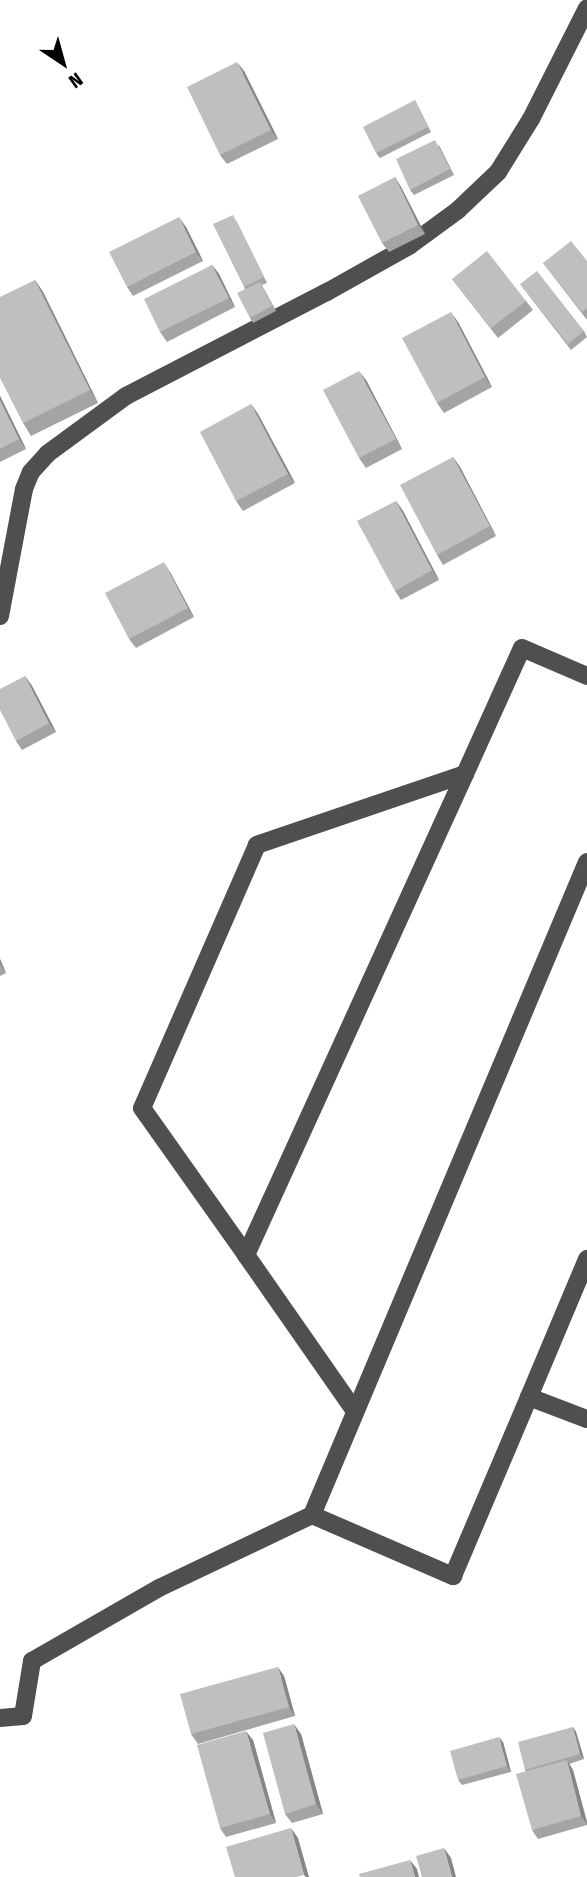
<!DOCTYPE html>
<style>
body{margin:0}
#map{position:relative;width:587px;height:1877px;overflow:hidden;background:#fff;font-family:"Fira Sans Condensed",sans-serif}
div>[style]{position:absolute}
.minor>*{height:18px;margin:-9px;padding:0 9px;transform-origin:9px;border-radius:9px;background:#4f4f4f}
.wall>*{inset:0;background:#a4a4a4}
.shaded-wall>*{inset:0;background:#868686}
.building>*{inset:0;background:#bfbfbf}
span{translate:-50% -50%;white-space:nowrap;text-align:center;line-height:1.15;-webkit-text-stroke:5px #fff;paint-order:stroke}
.north{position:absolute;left:28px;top:28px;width:70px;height:70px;-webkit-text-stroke:5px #fff;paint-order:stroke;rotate:144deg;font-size:19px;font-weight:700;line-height:28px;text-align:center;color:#000}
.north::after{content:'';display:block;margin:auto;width:24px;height:32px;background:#000;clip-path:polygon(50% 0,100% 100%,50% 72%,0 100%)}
</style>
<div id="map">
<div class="minor">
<div style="left:0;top:616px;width:129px;rotate:-79.3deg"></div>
<div style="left:24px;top:489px;width:18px;rotate:-68deg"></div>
<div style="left:31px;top:472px;width:24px;rotate:-48deg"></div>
<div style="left:47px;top:454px;width:98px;rotate:-36.3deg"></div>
<div style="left:126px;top:396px;width:226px;rotate:-27.4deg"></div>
<div style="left:327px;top:292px;width:94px;rotate:-29.3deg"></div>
<div style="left:409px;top:246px;width:61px;rotate:-36.3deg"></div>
<div style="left:458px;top:210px;width:55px;rotate:-43.5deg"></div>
<div style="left:498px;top:172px;width:62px;rotate:-58.1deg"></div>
<div style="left:531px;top:119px;width:124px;rotate:-63.2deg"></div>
<div style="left:465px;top:774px;width:220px;rotate:161.2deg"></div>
<div style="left:257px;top:845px;width:287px;rotate:113.6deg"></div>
<div style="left:142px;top:1108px;width:180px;rotate:54.7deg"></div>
<div style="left:246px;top:1255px;width:529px;rotate:-65.52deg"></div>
<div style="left:465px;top:774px;width:138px;rotate:-65.7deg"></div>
<div style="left:522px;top:648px;width:71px;rotate:23.3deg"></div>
<div style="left:587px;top:862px;width:709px;rotate:112.84deg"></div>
<div style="left:312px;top:1515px;width:154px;rotate:23.4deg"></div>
<div style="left:453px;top:1576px;width:194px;rotate:-67deg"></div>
<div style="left:529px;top:1397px;width:62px;rotate:20.8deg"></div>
<div style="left:246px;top:1255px;width:190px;rotate:55.1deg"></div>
<div style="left:529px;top:1397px;width:150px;rotate:-67.2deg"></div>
<div style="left:0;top:1718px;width:23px;rotate:-5deg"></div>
<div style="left:23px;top:1716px;width:56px;rotate:-80.7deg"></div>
<div style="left:32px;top:1661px;width:146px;rotate:-29.9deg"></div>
<div style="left:159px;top:1588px;width:170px;rotate:-25.5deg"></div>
</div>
<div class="wall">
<div style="clip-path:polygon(244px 71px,278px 139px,227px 164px,220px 155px)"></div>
<div style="clip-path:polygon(415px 100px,431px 132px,380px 158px,376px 153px)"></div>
<div style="clip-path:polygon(439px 145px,454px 175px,414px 195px,410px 190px)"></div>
<div style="clip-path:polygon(395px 177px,401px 187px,425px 234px,389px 252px,382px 243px)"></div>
<div style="clip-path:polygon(236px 220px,267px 283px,262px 285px,276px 311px,253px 323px,250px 318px,245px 289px,244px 287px)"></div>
<div style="clip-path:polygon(186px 227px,203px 261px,133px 296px,127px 287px)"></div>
<div style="clip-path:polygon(587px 261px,587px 320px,543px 263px)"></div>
<div style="clip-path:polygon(212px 265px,219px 274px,235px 307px,167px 342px,160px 332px)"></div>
<div style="clip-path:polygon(452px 279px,526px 301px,533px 310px,498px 338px)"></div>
<div style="clip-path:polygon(35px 280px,43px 292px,98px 403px,31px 436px,23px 423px)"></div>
<div style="clip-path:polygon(520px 284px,584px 331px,587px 337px,571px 350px)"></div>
<div style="clip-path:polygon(458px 322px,492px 387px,444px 413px,437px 403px)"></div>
<div style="clip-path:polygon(366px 380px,402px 449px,366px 468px,359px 458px)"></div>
<div style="clip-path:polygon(0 396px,26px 449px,0 462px)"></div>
<div style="clip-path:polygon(251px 404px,258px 414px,295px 483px,243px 511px,236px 501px)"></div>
<div style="clip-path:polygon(453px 457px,460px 467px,496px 536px,443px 565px,437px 555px)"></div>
<div style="clip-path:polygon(396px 501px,403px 511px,439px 580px,401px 600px,395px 591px)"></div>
<div style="clip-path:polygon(170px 572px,194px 617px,136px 648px,129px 639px)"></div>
<div style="clip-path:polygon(25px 676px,32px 686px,56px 732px,22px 750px,16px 741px)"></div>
<div style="clip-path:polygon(0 959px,6px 973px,0 976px)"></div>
<div style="clip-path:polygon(284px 1676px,295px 1716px,198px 1744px,191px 1734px)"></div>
<div style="clip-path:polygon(573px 1727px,576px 1732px,584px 1759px,569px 1764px,573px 1770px,587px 1821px,587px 1825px,538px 1839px,532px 1830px,526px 1772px,525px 1770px)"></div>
<div style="clip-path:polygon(301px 1734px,323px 1814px,292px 1823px,285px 1814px)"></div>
<div style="clip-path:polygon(253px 1740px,276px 1823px,226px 1837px,220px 1828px)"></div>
<div style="clip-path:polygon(503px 1742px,511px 1772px,462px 1785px,458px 1780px)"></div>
</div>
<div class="shaded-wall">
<div style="clip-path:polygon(237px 62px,244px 71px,278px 139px,271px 130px)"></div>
<div style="clip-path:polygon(395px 177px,401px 187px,425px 234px,418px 225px)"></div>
<div style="clip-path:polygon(179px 217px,186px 227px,203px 261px,196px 252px)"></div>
<div style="clip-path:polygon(212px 265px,219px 274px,235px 307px,229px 298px)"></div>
<div style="clip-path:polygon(35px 280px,43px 292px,98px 403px,90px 390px)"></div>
<div style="clip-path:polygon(451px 312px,458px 322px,492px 387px,485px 377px)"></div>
<div style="clip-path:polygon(359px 371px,366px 380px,402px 449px,396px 439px)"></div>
<div style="clip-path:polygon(0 396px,26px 449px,19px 439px,0 400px)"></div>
<div style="clip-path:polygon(251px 404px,258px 414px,295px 483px,288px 474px)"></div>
<div style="clip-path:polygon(453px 457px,460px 467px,496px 536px,490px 526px)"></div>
<div style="clip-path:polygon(396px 501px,403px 511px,439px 580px,432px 570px)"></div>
<div style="clip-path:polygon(164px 562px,170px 572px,194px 617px,188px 608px)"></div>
<div style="clip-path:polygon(25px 676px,32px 686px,56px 732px,49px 723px)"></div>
<div style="clip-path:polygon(0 959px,6px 973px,0 963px)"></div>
<div style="clip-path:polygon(278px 1667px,284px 1676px,295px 1716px,289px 1707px)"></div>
<div style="clip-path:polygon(294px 1724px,301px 1734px,323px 1814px,316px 1804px)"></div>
<div style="clip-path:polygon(573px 1727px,576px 1732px,584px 1759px,580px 1754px)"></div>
<div style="clip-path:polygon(246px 1731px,253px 1740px,276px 1823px,270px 1814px)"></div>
<div style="clip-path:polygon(499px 1737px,503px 1742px,511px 1772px,507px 1766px)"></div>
<div style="clip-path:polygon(567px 1760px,573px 1770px,587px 1824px,581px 1816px)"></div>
<div style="clip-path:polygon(291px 1828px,298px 1838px,309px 1877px,306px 1877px,304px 1875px)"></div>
<div style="clip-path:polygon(444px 1848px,451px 1858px,456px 1877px,452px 1877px)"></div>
<div style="clip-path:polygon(410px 1860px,417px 1869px,419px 1877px,415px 1877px)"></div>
</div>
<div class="building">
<div style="clip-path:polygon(237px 62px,271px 130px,220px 155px,187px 87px)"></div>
<div style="clip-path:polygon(415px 100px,428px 127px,376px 153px,363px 127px)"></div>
<div style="clip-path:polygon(435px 140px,450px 169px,410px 190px,396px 159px)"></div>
<div style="clip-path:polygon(395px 177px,418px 225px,382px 243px,358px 196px)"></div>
<div style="clip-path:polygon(233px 215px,264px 277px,244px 287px,213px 224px)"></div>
<div style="clip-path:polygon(179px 217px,196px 252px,127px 287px,109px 252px)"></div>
<div style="clip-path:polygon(571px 241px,587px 261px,587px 308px,582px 312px,543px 263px)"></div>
<div style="clip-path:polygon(487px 251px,526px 301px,491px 328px,452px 279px)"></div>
<div style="clip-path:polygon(212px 265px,229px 298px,160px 332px,144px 299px)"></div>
<div style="clip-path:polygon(537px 271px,584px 331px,568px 344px,520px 284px)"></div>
<div style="clip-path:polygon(35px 280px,90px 390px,23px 423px,0 378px,0 297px)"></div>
<div style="clip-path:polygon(260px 282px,272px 306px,250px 318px,237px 293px)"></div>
<div style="clip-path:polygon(451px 312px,485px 377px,437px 403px,402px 338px)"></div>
<div style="clip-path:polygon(359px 371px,396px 439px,359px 458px,323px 390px)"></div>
<div style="clip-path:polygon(0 400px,19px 439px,0 449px)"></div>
<div style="clip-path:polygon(251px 404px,288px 474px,236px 501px,200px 432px)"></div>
<div style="clip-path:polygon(453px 457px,490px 526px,437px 555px,400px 485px)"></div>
<div style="clip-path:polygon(396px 501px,432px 570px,395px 591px,357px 521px)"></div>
<div style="clip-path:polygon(164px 562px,188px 608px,129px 639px,105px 593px)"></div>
<div style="clip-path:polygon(25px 676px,49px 723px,16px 741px,0 710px,0 689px)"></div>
<div style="clip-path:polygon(278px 1667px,289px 1707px,191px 1734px,180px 1694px)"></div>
<div style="clip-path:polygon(294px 1724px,316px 1804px,285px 1814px,263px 1733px)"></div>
<div style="clip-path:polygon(573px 1727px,580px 1754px,525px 1770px,518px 1742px)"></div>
<div style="clip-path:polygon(246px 1731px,270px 1814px,220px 1828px,197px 1745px)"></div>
<div style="clip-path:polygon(499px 1737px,507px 1766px,458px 1780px,450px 1751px)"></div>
<div style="clip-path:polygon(567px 1760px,581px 1816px,532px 1830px,516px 1774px)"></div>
<div style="clip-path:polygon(291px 1828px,304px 1875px,296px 1877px,235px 1877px,226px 1847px)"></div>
<div style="clip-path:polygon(444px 1848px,452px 1877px,422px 1877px,416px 1856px)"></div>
<div style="clip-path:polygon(410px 1860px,415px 1877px,360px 1877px,359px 1874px)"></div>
</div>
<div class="north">N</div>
</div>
